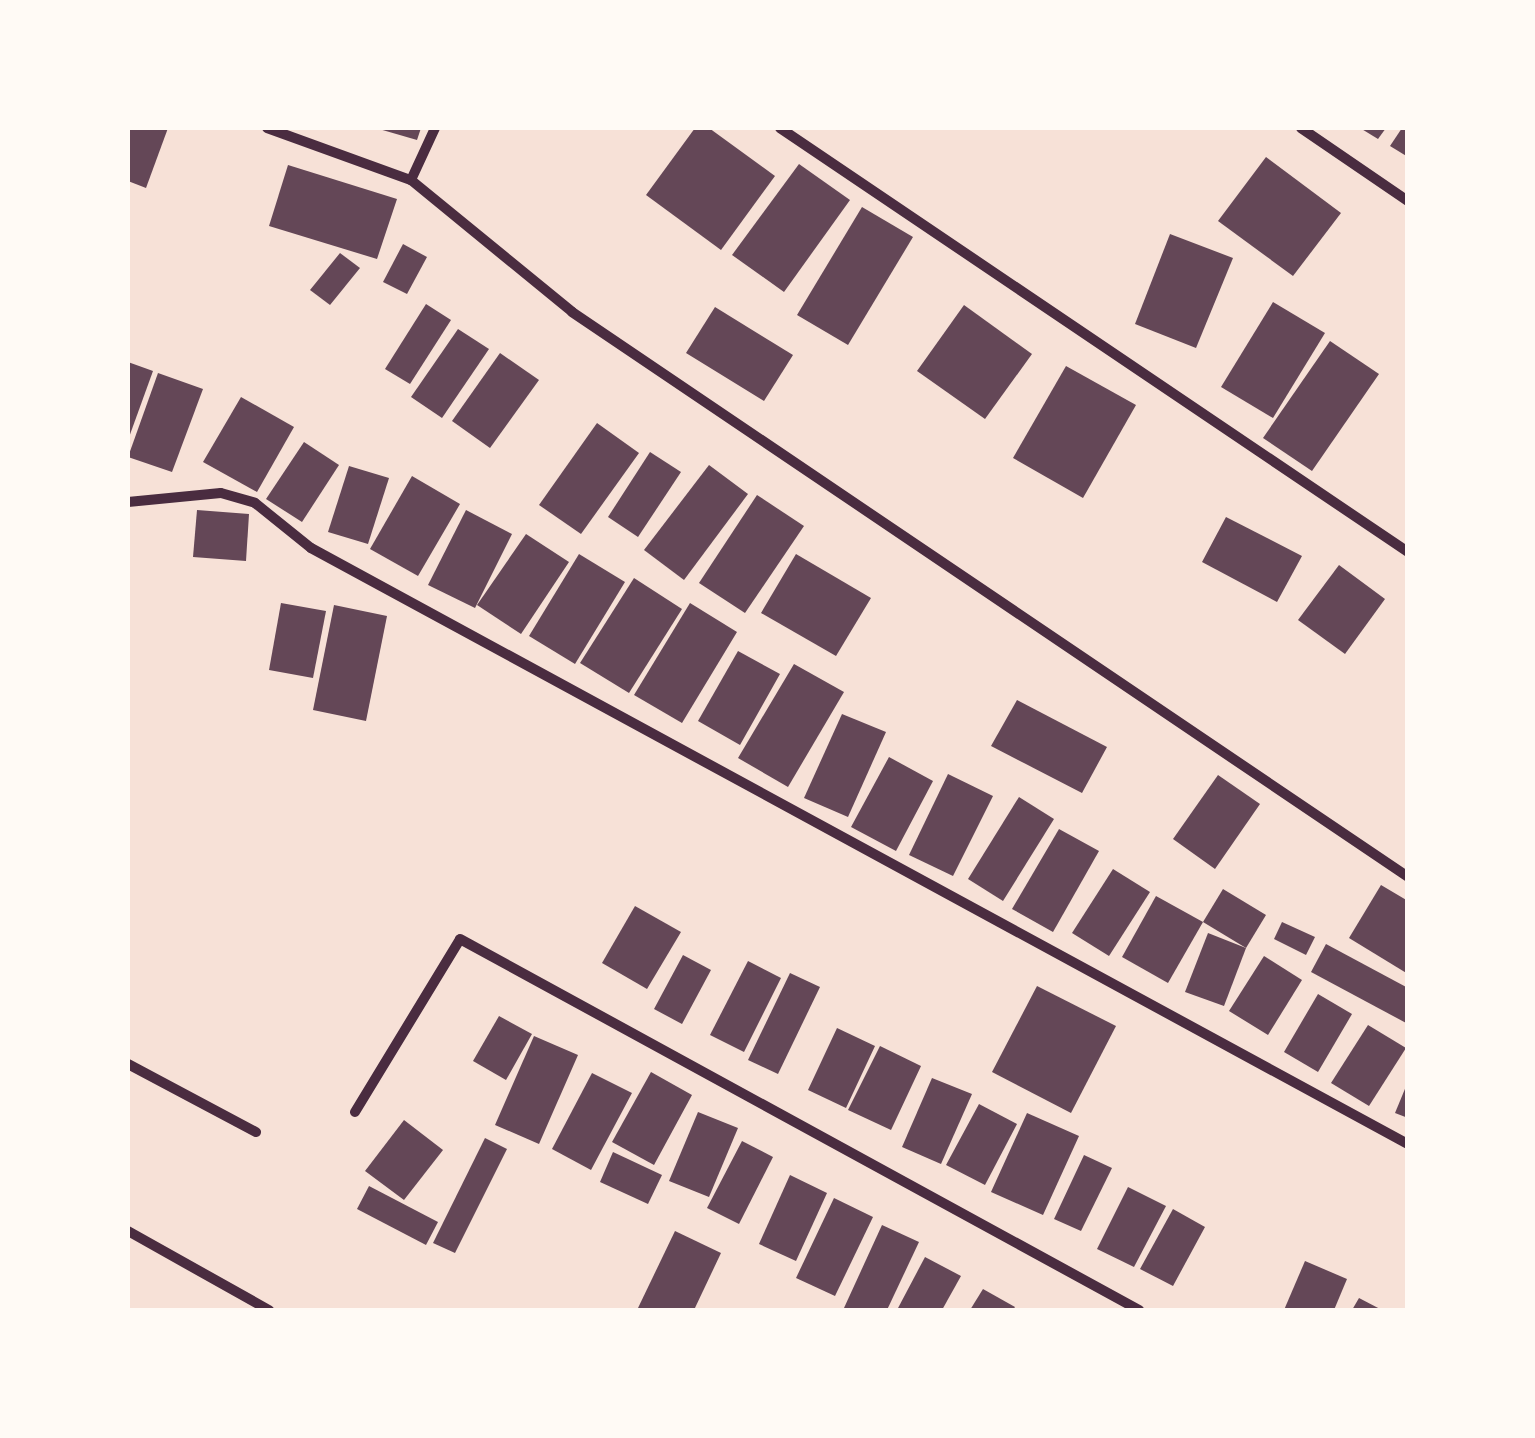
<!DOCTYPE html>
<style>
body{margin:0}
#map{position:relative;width:1535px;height:1438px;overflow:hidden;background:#f7e1d7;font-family:Signika,sans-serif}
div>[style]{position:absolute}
.building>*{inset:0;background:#644757}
.minor>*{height:10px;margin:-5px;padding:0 5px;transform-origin:5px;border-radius:5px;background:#4a2c40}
span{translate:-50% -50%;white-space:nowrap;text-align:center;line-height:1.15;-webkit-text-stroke:8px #fffaf5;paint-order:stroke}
.frame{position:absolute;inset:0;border:130px solid #fffaf5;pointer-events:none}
</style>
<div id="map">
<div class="building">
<div style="clip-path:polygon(128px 128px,168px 128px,146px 188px,128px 181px)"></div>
<div style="clip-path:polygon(695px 128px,709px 128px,775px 176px,721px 250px,646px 195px)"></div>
<div style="clip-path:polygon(1360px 128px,1386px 128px,1378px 139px)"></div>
<div style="clip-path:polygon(1402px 128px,1408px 128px,1408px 157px,1390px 146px)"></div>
<div style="clip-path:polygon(379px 129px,379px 128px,421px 128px,417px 140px)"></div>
<div style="clip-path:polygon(1266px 157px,1341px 213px,1293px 276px,1218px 221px)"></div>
<div style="clip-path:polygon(799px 164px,850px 200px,784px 292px,732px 255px)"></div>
<div style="clip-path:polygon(288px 165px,397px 199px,377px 259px,269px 226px)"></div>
<div style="clip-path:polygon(862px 207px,913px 237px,848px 345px,797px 315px)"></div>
<div style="clip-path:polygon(1170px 234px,1233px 258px,1196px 348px,1135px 324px)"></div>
<div style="clip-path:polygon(403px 244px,427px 257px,407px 294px,383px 282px)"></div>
<div style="clip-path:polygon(340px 253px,360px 268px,330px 305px,310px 290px)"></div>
<div style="clip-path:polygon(1273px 302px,1325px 333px,1273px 418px,1221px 387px)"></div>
<div style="clip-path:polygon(426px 304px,451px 320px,410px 384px,385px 369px)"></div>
<div style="clip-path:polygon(964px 305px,1032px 354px,985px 419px,917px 371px)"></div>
<div style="clip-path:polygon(715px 307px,793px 355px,764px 401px,686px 353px)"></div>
<div style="clip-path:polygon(458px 329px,489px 349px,442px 418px,411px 397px)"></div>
<div style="clip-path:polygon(1330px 341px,1379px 374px,1312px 471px,1263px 438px)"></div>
<div style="clip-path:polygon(500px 353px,539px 380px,490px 448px,452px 421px)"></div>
<div style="clip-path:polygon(128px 362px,153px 371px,128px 440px)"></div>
<div style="clip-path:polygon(1066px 366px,1136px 405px,1083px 498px,1013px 458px)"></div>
<div style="clip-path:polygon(158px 373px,203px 389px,172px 472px,128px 457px)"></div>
<div style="clip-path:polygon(241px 397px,294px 427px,257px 492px,203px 462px)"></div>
<div style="clip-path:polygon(597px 423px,639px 453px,581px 534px,539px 505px)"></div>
<div style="clip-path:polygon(304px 442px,339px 465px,302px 522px,266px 499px)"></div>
<div style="clip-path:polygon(650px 452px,681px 472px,638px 537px,608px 517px)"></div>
<div style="clip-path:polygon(709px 465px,748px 494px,684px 580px,644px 550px)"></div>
<div style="clip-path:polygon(349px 466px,389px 478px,368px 544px,328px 532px)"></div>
<div style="clip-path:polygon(412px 476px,460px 504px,418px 576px,370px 549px)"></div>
<div style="clip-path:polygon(757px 495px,804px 526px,745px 613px,699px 583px)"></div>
<div style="clip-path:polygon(197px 510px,249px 514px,246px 561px,193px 557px)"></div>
<div style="clip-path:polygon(466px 510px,512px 534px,475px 608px,428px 585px)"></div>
<div style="clip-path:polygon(1226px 517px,1302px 556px,1277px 602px,1202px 562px)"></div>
<div style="clip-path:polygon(526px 534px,569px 562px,521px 634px,477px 605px)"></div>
<div style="clip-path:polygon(579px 554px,625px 582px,575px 664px,529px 636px)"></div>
<div style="clip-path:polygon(796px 554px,871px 598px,836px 656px,761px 613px)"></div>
<div style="clip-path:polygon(1339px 565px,1385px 599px,1345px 654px,1298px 620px)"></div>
<div style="clip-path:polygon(634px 578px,682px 609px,629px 693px,580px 663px)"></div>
<div style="clip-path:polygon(281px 603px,326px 611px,313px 678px,269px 670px)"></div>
<div style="clip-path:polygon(690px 603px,737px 632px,682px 723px,634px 695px)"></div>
<div style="clip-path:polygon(334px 605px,387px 616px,366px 721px,313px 710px)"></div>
<div style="clip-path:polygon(738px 651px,780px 674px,740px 745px,698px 721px)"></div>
<div style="clip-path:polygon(794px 664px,844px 692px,788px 787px,738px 758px)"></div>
<div style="clip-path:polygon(1017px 700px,1107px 747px,1082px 793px,991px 746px)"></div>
<div style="clip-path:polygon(842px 714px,886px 732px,848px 817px,804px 798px)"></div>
<div style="clip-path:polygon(889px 757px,933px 781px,896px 851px,851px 827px)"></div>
<div style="clip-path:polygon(948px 774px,993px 796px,953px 876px,909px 855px)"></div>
<div style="clip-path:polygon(1218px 775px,1260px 804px,1215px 869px,1173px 839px)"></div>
<div style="clip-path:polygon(1019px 797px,1054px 819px,1003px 901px,968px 879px)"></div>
<div style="clip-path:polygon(1059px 829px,1099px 851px,1053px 932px,1012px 909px)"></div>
<div style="clip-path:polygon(1113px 869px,1150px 892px,1109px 956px,1072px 933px)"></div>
<div style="clip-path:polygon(1381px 885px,1408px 901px,1408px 974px,1349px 938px)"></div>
<div style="clip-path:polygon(1223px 889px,1266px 915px,1246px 948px,1203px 922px)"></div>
<div style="clip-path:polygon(1156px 896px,1203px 922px,1168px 983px,1122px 957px)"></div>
<div style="clip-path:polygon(635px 906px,681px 932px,647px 989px,602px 963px)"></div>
<div style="clip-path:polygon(1282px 922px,1315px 937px,1306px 955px,1274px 939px)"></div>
<div style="clip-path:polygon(1208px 933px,1246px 948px,1224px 1006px,1185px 992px)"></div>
<div style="clip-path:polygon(1326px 944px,1408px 988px,1408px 1024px,1311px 972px)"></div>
<div style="clip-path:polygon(683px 955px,711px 970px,682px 1024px,654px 1009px)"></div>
<div style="clip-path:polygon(1264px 956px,1302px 980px,1268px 1035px,1229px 1011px)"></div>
<div style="clip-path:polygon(748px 961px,781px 978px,744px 1052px,710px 1035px)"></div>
<div style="clip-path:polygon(790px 973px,820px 987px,778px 1074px,748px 1060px)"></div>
<div style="clip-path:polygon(1037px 986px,1116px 1026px,1071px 1113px,992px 1072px)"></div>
<div style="clip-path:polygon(1318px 994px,1352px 1014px,1318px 1072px,1284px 1052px)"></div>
<div style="clip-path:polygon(499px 1016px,532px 1034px,506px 1080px,473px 1061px)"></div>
<div style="clip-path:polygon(1368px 1025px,1406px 1048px,1369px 1106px,1331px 1083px)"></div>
<div style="clip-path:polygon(837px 1028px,875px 1046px,846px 1108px,808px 1090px)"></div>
<div style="clip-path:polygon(534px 1036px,578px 1055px,539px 1144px,495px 1125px)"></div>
<div style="clip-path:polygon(880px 1046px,921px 1066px,891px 1130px,848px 1110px)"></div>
<div style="clip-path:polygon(651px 1072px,692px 1095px,654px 1165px,612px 1142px)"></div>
<div style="clip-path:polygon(592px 1073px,632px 1093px,591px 1170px,552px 1149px)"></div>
<div style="clip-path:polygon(932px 1078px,972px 1094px,941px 1164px,902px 1147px)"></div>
<div style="clip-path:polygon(1407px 1084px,1408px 1084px,1408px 1118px,1395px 1113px)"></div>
<div style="clip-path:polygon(979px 1104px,1017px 1124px,985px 1185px,946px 1165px)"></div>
<div style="clip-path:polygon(698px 1112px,738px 1128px,709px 1197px,669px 1181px)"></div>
<div style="clip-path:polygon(1027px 1113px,1079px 1136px,1043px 1215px,991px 1192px)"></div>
<div style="clip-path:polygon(404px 1120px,443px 1150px,404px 1200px,365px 1171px)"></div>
<div style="clip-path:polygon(485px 1138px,507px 1149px,455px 1253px,433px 1243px)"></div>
<div style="clip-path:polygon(742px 1141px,773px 1157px,739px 1224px,707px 1208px)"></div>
<div style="clip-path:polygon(613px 1152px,662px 1175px,648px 1204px,600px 1182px)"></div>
<div style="clip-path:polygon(1084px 1155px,1112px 1168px,1081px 1231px,1054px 1219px)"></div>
<div style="clip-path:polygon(790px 1175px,827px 1193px,796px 1261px,759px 1244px)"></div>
<div style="clip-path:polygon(369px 1186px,438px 1222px,426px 1245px,357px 1209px)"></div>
<div style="clip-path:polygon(1128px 1187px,1166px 1206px,1134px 1267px,1097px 1249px)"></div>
<div style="clip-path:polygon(834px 1198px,873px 1217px,835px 1296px,796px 1278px)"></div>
<div style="clip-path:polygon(1173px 1209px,1205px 1227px,1173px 1286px,1140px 1269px)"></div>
<div style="clip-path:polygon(882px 1225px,919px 1242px,887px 1310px,850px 1310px,844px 1308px)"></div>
<div style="clip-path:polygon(675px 1231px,721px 1253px,694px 1310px,643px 1310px,638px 1308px)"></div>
<div style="clip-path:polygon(925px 1257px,961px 1276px,942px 1310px,897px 1310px)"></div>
<div style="clip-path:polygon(1305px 1261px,1347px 1279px,1334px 1310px,1284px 1310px)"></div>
<div style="clip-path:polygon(983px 1289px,1015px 1307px,1013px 1310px,970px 1310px)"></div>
<div style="clip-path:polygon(1359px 1298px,1382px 1310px,1352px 1310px)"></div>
</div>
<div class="minor">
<div style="left:267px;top:128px;width:153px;rotate:19.9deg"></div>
<div style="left:411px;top:180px;width:208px;rotate:39.3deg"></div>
<div style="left:572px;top:312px;width:1009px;rotate:34.05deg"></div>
<div style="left:780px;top:128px;width:758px;rotate:34.03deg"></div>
<div style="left:1301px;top:128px;width:130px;rotate:34.3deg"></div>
<div style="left:411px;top:180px;width:57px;rotate:-65.2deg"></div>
<div style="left:128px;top:502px;width:93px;rotate:-5.5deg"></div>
<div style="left:221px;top:493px;width:35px;rotate:16deg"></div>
<div style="left:255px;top:503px;width:72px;rotate:38.8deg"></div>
<div style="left:311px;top:548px;width:1248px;rotate:28.52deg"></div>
<div style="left:128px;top:1064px;width:145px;rotate:28deg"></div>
<div style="left:355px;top:1112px;width:202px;rotate:-58.7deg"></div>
<div style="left:460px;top:939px;width:774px;rotate:28.65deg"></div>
<div style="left:128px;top:1231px;width:162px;rotate:29.3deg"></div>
</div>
<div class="frame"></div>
</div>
